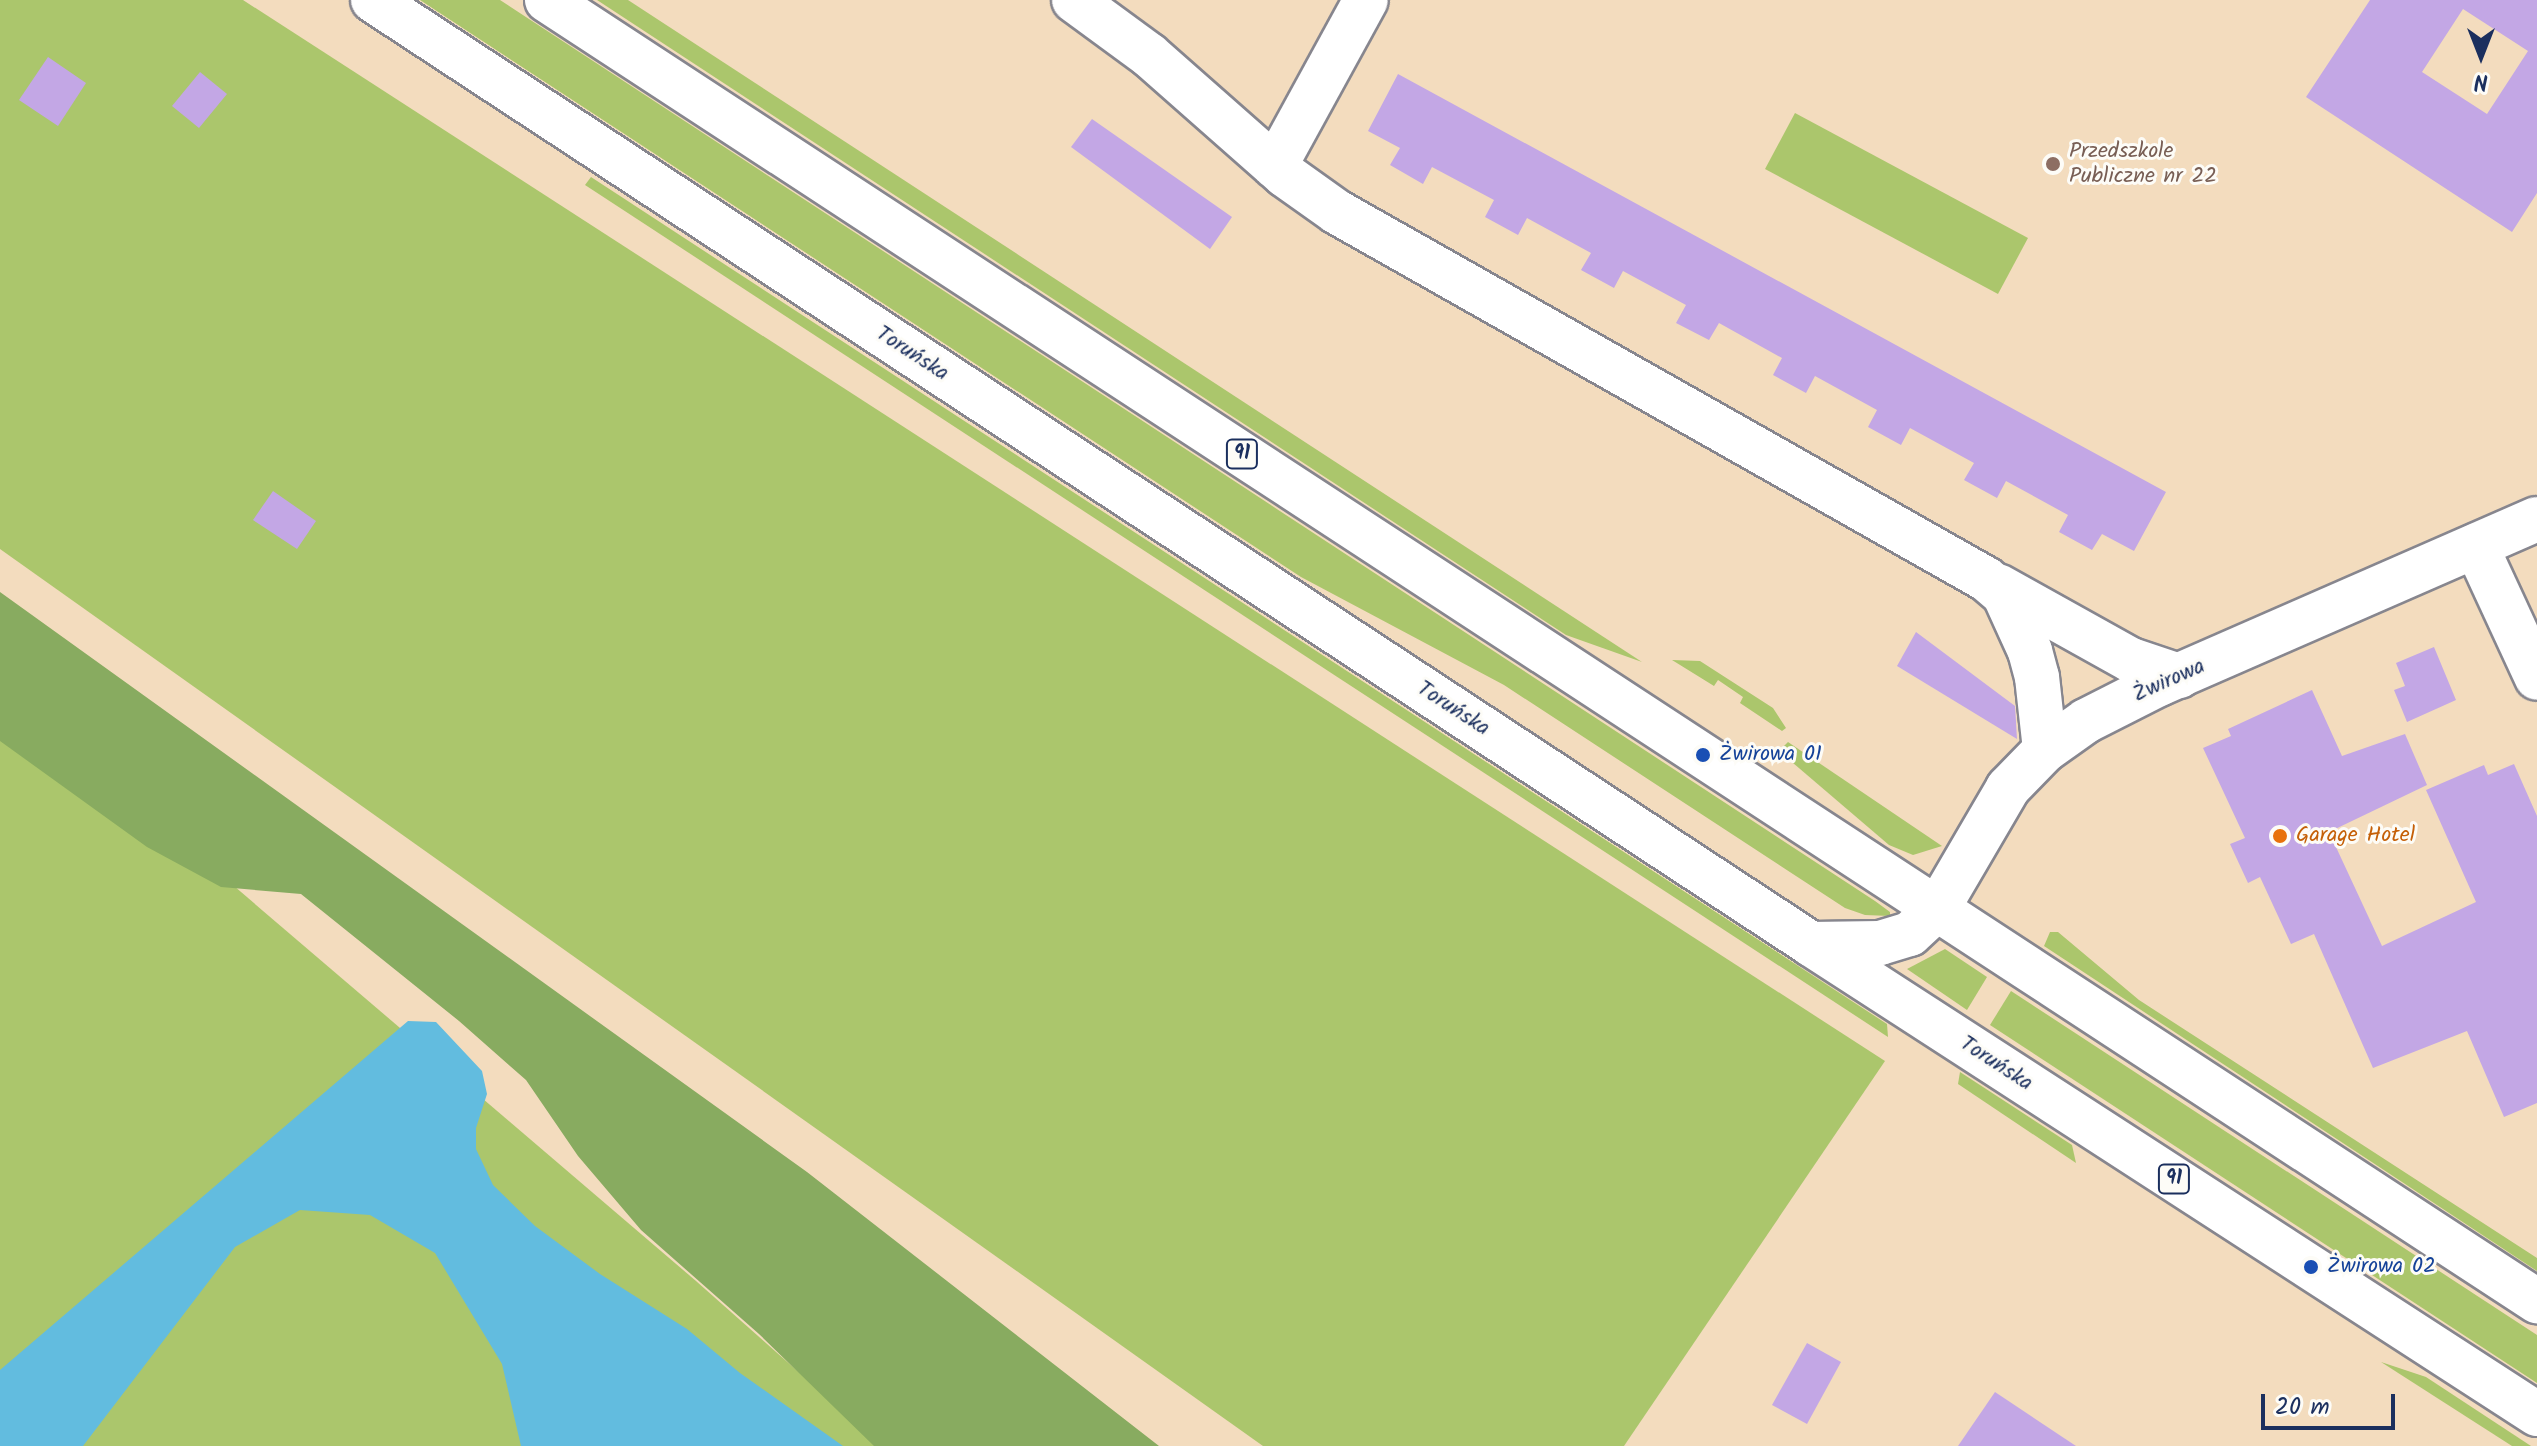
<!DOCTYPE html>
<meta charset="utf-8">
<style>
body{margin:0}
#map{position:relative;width:2537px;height:1446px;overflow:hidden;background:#f3dcbe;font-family:Kalam,sans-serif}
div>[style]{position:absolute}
.green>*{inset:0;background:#abc66c}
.forest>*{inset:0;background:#88ab60}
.water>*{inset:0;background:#62bcdf}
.building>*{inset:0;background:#c3a7e5}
.roads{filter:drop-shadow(2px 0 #87868e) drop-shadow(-2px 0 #87868e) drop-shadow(0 2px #87868e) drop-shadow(0 -2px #87868e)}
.minor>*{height:44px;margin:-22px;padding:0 22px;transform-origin:22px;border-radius:22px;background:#fff}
.major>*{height:44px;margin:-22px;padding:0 22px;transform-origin:22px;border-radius:22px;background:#fff}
.dots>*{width:22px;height:22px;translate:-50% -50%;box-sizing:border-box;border:4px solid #fdfcf7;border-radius:50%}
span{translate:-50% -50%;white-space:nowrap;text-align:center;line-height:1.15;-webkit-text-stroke:6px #fdfcf7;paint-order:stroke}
.shield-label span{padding:2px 6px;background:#fdfcf7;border:2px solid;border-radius:6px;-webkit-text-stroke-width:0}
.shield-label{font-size:20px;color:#1b2f5e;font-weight:700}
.education-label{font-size:22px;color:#785e54}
.left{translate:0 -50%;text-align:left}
.street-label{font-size:22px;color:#1b2f5e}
.transit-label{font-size:22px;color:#164399}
.food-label{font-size:22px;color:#c56008}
.north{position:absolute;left:2441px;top:16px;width:80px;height:80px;-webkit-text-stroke:6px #fdfcf7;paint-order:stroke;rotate:180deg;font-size:22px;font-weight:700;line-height:32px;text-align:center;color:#1b2f5e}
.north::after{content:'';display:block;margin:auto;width:28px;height:36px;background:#1b2f5e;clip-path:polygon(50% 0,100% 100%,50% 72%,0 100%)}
.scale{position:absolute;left:2261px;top:1394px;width:134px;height:36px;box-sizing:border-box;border:4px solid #1b2f5e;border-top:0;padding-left:10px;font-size:24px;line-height:28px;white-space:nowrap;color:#1b2f5e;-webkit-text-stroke:6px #fdfcf7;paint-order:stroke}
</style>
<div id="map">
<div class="green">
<div style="clip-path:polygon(0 0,243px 0,1885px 1061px,1624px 1446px,1263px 1446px,0 549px)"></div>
<div style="clip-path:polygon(420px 0,500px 0,1875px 901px,1890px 912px,1890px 916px,1865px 915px,1845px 908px,1504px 685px,1301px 577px)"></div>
<div style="clip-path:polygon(597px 0,628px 0,1642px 662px,1566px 635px)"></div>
<div style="clip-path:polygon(1795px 113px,2028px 238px,1998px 294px,1765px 169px)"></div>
<div style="clip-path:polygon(591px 177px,1887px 1024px,1888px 1037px,585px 185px)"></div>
<div style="clip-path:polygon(1672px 660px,1700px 661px,1773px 708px,1786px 728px,1782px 731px,1740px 703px,1743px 697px,1718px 680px,1714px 686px)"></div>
<div style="clip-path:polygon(0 686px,696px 1281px,882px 1446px,0 1446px)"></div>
<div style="clip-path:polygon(1788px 742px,1942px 846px,1913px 855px,1889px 845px,1779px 751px)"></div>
<div style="clip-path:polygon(2050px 932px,2058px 932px,2139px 1000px,2537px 1258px,2537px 1271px,2044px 946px)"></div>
<div style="clip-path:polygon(1945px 949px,1987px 977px,1967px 1010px,1907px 969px)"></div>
<div style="clip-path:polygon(2011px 991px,2537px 1335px,2537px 1383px,1990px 1025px)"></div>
<div style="clip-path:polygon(1960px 1072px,2072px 1145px,2076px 1163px,1958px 1084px)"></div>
<div style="clip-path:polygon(2381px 1362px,2426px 1377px,2531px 1446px,2512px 1446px)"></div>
</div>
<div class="forest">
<div style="clip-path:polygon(0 592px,807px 1172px,1159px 1446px,874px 1446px,759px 1334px,641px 1230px,578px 1156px,526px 1080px,459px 1021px,301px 894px,221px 887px,147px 847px,0 741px)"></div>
</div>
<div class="water">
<div style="clip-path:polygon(408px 1021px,436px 1022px,482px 1071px,487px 1094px,476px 1128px,476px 1149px,493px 1185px,535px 1226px,600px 1274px,687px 1329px,740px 1373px,843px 1446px,521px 1446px,502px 1364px,435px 1253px,370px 1215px,300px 1210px,235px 1247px,83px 1446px,0 1446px,0 1370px)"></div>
</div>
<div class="building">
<div style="clip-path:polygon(evenodd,2370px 0,2537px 0,2537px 193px,2512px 232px,2306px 97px,2370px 0,2463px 9px,2528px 51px,2487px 114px,2422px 72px,2463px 9px)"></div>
<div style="clip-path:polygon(48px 57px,86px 83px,58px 126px,19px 100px)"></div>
<div style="clip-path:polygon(200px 72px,227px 94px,199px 128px,172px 106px)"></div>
<div style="clip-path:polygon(1398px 74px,2166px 492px,2134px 551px,2102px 534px,2092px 550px,2059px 532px,2068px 515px,2006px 481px,1997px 498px,1964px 480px,1974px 463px,1910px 428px,1901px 445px,1868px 427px,1877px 410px,1815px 376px,1806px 393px,1773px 375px,1782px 358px,1719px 323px,1709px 340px,1676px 323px,1686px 305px,1623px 271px,1614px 288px,1581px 270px,1591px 253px,1527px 218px,1518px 235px,1485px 217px,1494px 200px,1432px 167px,1423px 184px,1390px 165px,1400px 148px,1368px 131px)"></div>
<div style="clip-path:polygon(1092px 119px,1232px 217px,1210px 249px,1071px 147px)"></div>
<div style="clip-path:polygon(273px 491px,316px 521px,297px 549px,253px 520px)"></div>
<div style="clip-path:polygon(1916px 632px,2015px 706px,2017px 739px,1897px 666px)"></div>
<div style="clip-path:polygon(2434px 647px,2456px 700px,2407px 722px,2394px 690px,2405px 686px,2396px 663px)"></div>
<div style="clip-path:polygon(2312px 690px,2342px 756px,2405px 734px,2427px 785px,2329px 832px,2382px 946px,2476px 902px,2426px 790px,2484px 765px,2488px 775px,2514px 764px,2537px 816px,2537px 1103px,2504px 1117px,2467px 1031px,2373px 1068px,2314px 934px,2291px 944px,2260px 877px,2248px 883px,2230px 844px,2245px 838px,2203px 748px,2231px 736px,2228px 729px)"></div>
<div style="clip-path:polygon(1807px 1343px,1841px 1362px,1807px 1424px,1772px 1405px)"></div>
<div style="clip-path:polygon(1995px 1392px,2076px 1446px,1958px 1446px)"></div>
</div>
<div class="roads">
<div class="minor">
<div style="left:1074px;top:0;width:93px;rotate:36.3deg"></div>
<div style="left:1149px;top:55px;width:181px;rotate:41.4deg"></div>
<div style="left:1285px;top:175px;width:64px;rotate:35.4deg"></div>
<div style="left:1337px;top:212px;width:746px;rotate:29.49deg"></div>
<div style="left:1986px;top:579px;width:23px;rotate:40deg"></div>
<div style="left:2004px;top:594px;width:63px;rotate:65.5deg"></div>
<div style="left:2030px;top:651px;width:27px;rotate:75deg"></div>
<div style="left:2037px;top:677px;width:73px;rotate:83.7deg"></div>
<div style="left:1275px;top:166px;width:189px;rotate:-61.3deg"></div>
<div style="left:2476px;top:546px;width:145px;rotate:65.2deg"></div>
<div style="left:1998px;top:586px;width:152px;rotate:29.1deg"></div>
<div style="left:2131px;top:660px;width:51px;rotate:18.4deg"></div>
<div style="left:1811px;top:944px;width:69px;rotate:-0.8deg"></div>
<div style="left:1880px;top:943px;width:31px;rotate:-17deg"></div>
<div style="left:1910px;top:934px;width:38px;rotate:-43deg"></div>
<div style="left:1938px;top:908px;width:139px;rotate:-59.7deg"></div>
<div style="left:2008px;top:788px;width:53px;rotate:-45.8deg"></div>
<div style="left:2045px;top:750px;width:50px;rotate:-35.3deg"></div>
<div style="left:2086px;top:721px;width:82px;rotate:-26.9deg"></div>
<div style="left:2159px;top:684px;width:412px;rotate:-23.6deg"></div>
</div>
<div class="major">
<div style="left:373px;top:0;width:1720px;rotate:33.28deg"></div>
<div style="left:1811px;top:944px;width:865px;rotate:32.92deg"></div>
<div style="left:547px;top:0;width:2378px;rotate:33.18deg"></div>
</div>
</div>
<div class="dots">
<div style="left:2053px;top:164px;background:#8d6e63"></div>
<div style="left:1703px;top:755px;background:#1a4fb4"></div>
<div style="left:2280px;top:836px;background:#e8710a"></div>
<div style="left:2311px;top:1267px;background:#1a4fb4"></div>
</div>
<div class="shield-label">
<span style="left:1242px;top:454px">91</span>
<span style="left:2174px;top:1179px">91</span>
</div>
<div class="education-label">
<span class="left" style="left:2069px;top:164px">Przedszkole<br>Publiczne nr 22</span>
</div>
<div class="street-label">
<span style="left:912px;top:354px;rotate:33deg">Toruńska</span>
<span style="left:2169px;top:681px;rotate:-24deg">Żwirowa</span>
<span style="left:1453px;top:709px;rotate:33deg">Toruńska</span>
<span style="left:1996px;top:1064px;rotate:33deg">Toruńska</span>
</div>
<div class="transit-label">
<span class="left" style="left:1719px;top:755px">Żwirowa 01</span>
<span class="left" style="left:2327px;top:1267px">Żwirowa 02</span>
</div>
<div class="food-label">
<span class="left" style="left:2296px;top:836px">Garage Hotel</span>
</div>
<div class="north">N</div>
<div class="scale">20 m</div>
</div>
